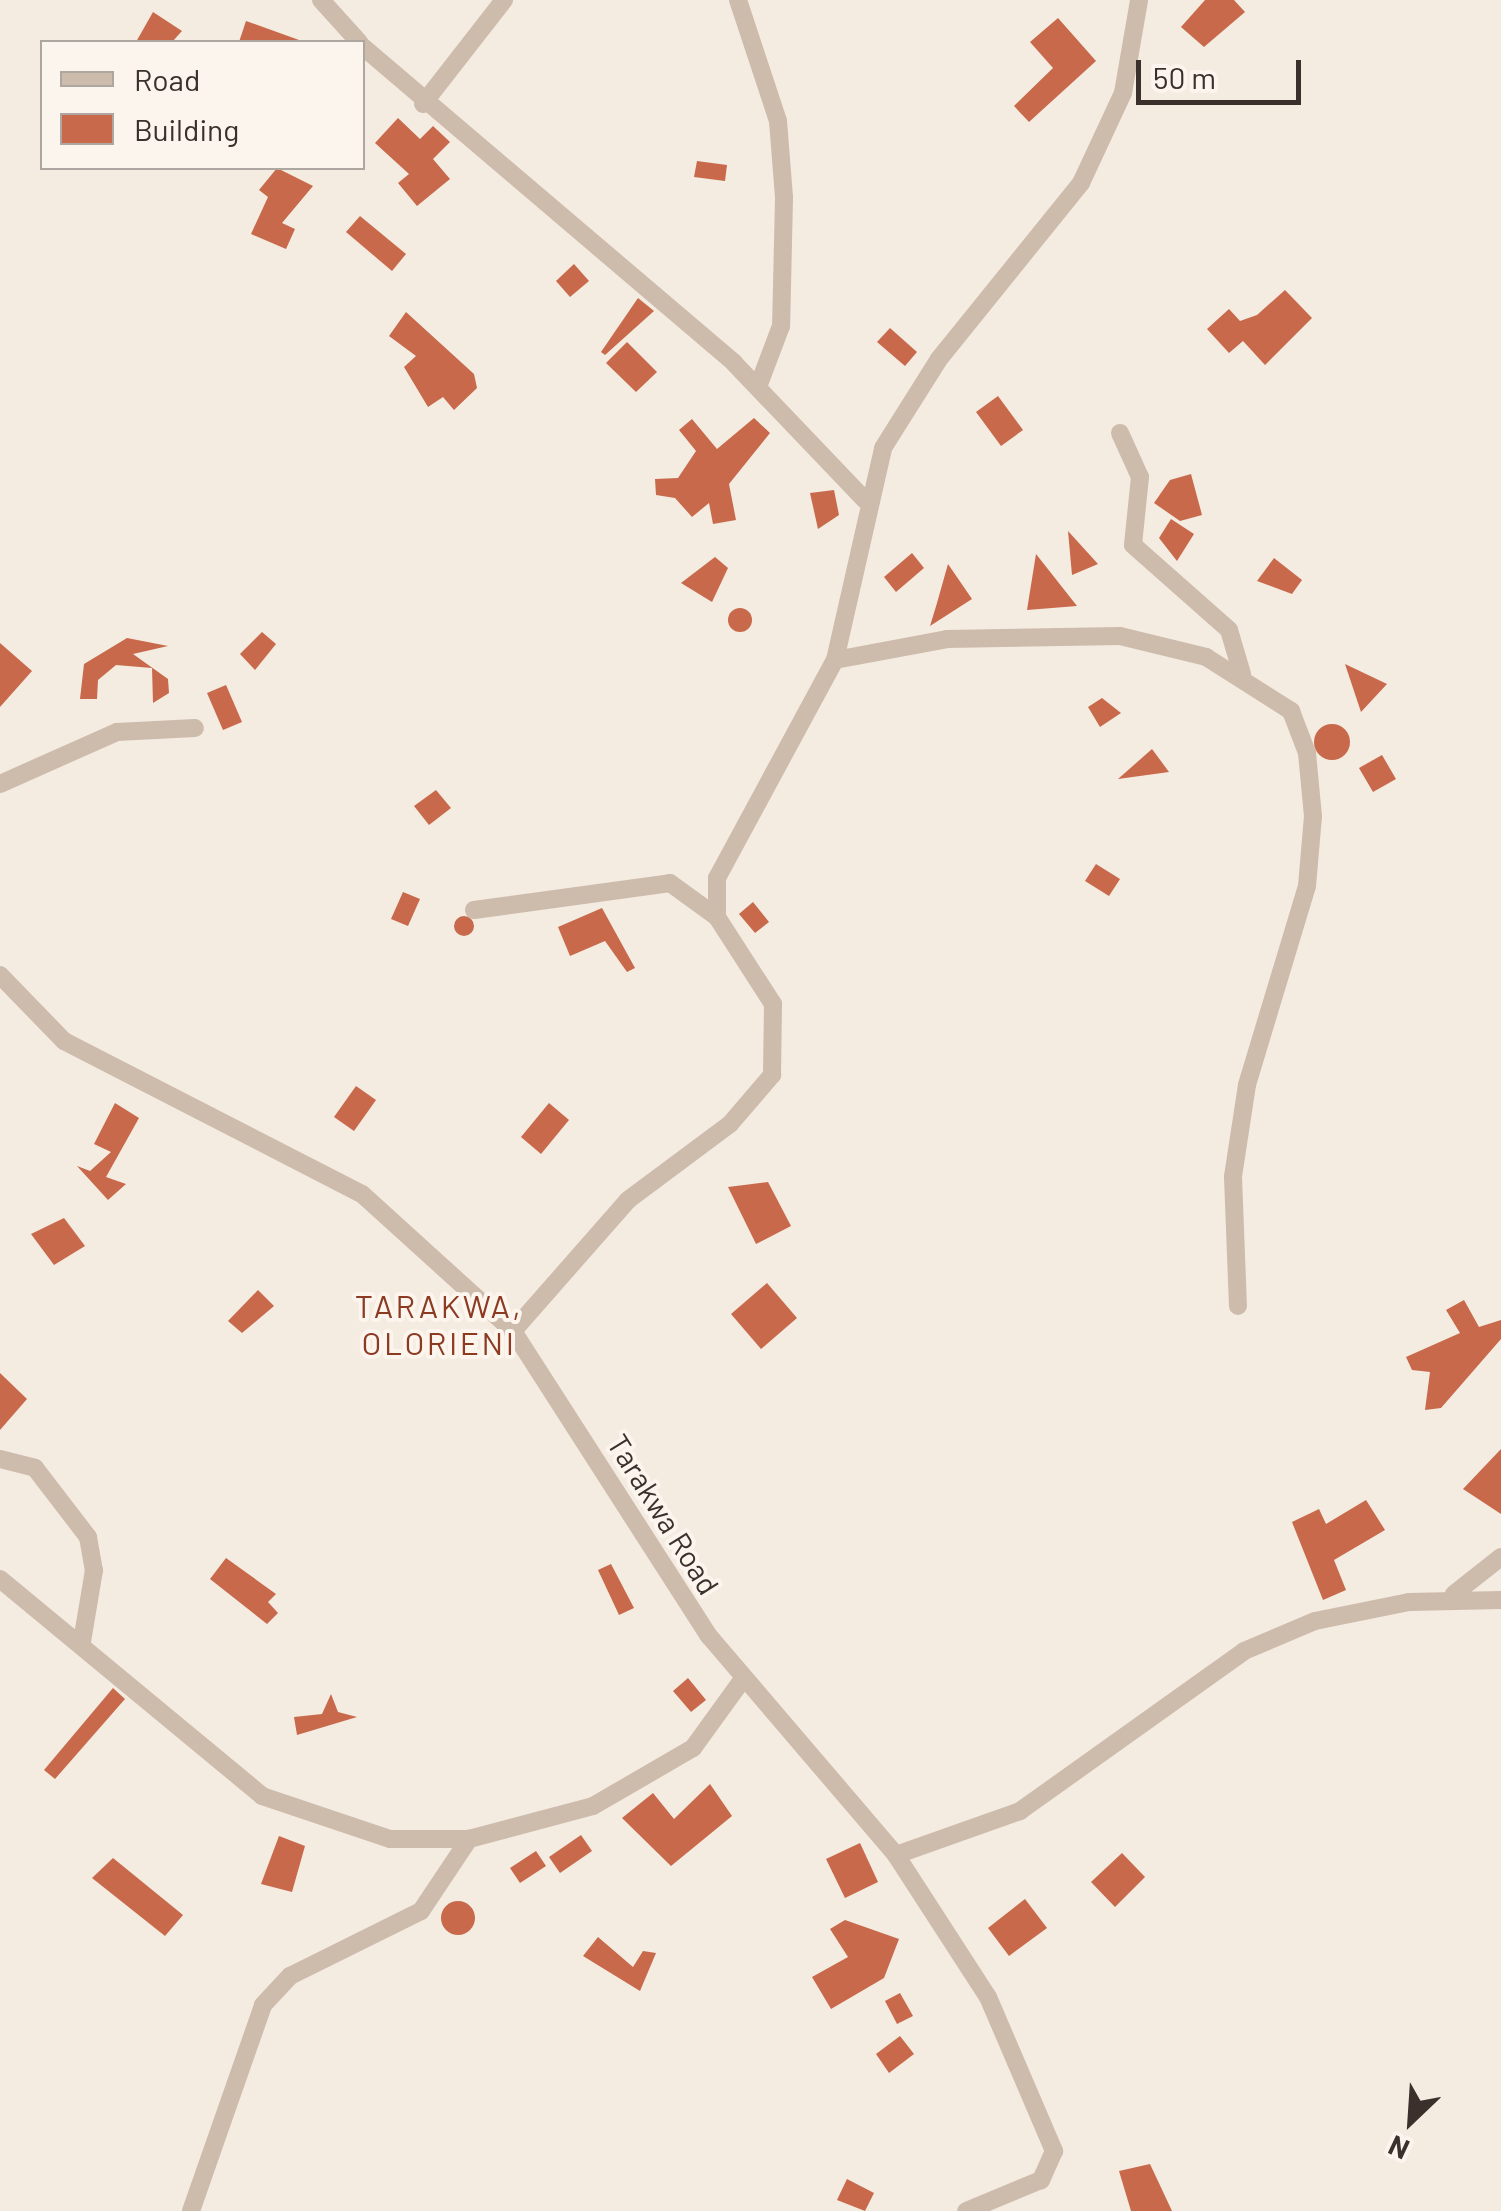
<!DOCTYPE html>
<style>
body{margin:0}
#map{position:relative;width:1501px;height:2211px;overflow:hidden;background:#f4ebe1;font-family:Barlow,sans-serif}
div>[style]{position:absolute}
.building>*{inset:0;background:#c8694b}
.round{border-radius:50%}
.minor>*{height:18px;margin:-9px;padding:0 9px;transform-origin:9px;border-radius:9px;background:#cdbbac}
span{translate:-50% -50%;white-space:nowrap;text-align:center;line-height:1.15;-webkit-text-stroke:8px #fbf5ee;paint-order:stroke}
.street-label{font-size:30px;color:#3b302b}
.neighbourhood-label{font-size:32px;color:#8c3b22;letter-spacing:2.5px}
.legend{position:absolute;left:40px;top:40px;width:325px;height:130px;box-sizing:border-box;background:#fbf5ee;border:2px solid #aea6a0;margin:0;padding:12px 18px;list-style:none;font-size:30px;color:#3b302b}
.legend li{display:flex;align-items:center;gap:20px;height:50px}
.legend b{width:50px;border:2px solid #aea6a0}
.north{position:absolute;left:1361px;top:2071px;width:100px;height:100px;-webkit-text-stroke:8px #fbf5ee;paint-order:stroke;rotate:205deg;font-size:28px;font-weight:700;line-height:40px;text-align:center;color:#3b302b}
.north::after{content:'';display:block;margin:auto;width:35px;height:45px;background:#3b302b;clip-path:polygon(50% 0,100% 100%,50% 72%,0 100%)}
.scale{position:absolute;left:1136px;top:60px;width:165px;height:45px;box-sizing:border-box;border:5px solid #3b302b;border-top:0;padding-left:12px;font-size:30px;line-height:35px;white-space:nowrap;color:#3b302b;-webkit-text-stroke:8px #fbf5ee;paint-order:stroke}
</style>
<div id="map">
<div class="building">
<div style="clip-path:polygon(1205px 0,1234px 0,1245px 12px,1204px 47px,1181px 27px)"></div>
<div style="clip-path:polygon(153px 12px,182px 31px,172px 42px,136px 42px)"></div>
<div style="clip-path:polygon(1058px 18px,1096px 61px,1029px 122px,1014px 106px,1053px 68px,1030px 42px)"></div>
<div style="clip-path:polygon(246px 21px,299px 40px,298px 42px,239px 42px)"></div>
<div style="clip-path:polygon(398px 118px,420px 139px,433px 126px,450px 142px,433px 159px,450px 179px,417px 206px,398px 183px,409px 174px,375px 143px)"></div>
<div style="clip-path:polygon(697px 161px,727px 165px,725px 181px,694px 177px)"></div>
<div style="clip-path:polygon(277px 168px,313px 186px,282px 223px,295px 229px,286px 249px,251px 234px,268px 197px,259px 190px)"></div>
<div style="clip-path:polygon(360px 216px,406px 254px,392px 271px,346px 232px)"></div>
<div style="clip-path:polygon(574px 264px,589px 281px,570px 297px,556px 281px)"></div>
<div style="clip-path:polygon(1285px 290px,1312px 318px,1265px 365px,1243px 341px,1229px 353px,1207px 329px,1229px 309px,1240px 321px,1257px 315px)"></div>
<div style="clip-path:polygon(638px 298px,654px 311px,605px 355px,601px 352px)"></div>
<div style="clip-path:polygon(406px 312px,474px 374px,477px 388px,454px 410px,443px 397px,428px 407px,404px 367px,416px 356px,389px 336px)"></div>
<div style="clip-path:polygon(890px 328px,917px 352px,905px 366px,877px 342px)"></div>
<div style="clip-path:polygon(627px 342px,657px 372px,636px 392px,606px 363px)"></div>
<div style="clip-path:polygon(998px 396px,1023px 430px,1001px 446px,976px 412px)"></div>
<div style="clip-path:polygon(754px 418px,770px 433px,729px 484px,736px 520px,713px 524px,709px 503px,692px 517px,675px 498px,656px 495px,655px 479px,678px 478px,696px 451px,679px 430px,692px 419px,717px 449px)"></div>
<div style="clip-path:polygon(1191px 474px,1202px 515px,1180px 521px,1154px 503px,1170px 480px)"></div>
<div style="clip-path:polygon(834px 490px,839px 515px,818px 529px,810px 493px)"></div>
<div style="clip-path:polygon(1171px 519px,1194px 534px,1177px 561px,1159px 538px)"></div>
<div style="clip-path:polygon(1068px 531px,1098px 564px,1072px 575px)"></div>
<div style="clip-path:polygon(912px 553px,924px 568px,896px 592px,884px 577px)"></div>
<div style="clip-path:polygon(1036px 554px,1051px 573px,1077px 606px,1027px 610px)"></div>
<div style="clip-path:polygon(715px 557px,728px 568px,712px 602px,681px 583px)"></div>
<div style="clip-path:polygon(1274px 558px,1302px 580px,1292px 594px,1257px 581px)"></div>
<div style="clip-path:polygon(948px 564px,972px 599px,930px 626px,937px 603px)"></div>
<div class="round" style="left:728px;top:608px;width:24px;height:24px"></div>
<div style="clip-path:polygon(262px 632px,276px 644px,255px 670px,240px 654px)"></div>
<div style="clip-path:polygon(127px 638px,168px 646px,133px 654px,168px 679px,169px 693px,153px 703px,152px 668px,116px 665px,98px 680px,97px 699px,80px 699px,84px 664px)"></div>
<div style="clip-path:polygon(0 643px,32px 671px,0 707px)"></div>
<div style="clip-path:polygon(1345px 664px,1387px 684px,1361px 712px)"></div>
<div style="clip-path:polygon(226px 685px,242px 722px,223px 730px,207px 693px)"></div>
<div style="clip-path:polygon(1102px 698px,1121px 713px,1100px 727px,1088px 707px)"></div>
<div class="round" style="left:1314px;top:724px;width:36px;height:36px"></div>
<div style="clip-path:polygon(1152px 749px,1169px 772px,1118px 779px)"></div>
<div style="clip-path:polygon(1382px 755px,1396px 779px,1373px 792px,1359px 768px)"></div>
<div style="clip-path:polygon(436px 790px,451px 808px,429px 825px,414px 806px)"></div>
<div style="clip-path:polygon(1096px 864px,1120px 879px,1109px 896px,1085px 881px)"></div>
<div style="clip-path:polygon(403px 892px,420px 899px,408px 926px,391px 919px)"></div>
<div style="clip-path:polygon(753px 902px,769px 922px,755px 933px,739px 914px)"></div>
<div style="clip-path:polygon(602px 908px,635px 968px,627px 972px,605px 941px,570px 956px,558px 927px)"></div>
<div class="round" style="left:454px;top:916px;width:20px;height:20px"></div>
<div style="clip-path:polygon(356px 1086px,376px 1100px,354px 1131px,334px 1117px)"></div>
<div style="clip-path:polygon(115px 1103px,139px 1118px,106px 1177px,126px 1184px,108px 1200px,77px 1166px,90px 1171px,111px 1152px,94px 1144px)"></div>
<div style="clip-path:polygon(549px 1103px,569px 1120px,541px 1154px,521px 1137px)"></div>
<div style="clip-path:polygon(768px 1182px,791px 1226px,756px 1244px,728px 1187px)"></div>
<div style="clip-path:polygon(64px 1218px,85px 1246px,54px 1265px,31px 1234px)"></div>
<div style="clip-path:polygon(767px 1283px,797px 1318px,761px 1349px,731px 1314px)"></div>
<div style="clip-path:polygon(258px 1290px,274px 1306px,242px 1333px,228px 1321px)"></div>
<div style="clip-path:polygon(1464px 1300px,1479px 1327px,1501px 1320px,1501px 1339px,1441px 1408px,1425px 1410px,1430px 1372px,1412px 1370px,1406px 1357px,1460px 1333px,1446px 1310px)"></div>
<div style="clip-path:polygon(0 1373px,27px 1399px,0 1430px)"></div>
<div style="clip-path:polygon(1501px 1449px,1501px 1514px,1463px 1489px)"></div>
<div style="clip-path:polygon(1366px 1500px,1385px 1530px,1334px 1560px,1346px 1590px,1323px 1600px,1292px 1522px,1319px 1509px,1326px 1524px)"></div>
<div style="clip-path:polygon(226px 1558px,276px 1594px,268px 1602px,278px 1613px,267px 1624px,210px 1579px)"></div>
<div style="clip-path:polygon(611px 1564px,634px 1608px,619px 1615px,598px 1570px)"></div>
<div style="clip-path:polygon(688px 1678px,706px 1700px,691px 1712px,673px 1691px)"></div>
<div style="clip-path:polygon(113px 1688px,125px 1699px,55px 1779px,44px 1770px)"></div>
<div style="clip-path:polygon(331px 1694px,338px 1712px,357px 1717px,297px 1735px,294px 1717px,322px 1714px)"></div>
<div style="clip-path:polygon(710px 1784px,732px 1816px,671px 1866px,622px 1818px,653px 1793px,674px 1819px)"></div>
<div style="clip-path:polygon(581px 1835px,592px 1851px,560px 1873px,549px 1857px)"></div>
<div style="clip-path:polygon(279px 1836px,305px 1846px,292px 1892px,261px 1884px)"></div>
<div style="clip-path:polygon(860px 1843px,878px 1882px,845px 1898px,826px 1859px)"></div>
<div style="clip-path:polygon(536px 1851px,546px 1866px,520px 1883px,510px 1868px)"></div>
<div style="clip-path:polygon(1122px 1853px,1145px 1877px,1115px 1907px,1091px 1882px)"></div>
<div style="clip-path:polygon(113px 1858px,183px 1915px,165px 1936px,92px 1878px)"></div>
<div style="clip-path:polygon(1025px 1899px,1047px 1928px,1009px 1956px,988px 1928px)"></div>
<div class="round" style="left:441px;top:1901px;width:34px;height:34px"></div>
<div style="clip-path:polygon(845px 1920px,899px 1939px,884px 1978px,831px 2009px,812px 1977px,848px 1957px,830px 1929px)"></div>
<div style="clip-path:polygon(598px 1937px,633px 1967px,643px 1951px,656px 1953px,640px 1991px,583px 1956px)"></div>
<div style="clip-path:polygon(900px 1993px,913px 2016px,897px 2024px,885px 2001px)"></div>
<div style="clip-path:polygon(900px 2036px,914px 2054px,889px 2073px,876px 2054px)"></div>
<div style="clip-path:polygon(1150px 2164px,1172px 2211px,1131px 2211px,1119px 2171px)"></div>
<div style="clip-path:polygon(847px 2179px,874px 2193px,865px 2211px,837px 2200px)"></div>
</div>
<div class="minor">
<div style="left:321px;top:0;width:57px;rotate:47.9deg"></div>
<div style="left:738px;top:0;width:127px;rotate:71.7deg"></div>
<div style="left:778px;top:121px;width:77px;rotate:85.5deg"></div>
<div style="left:784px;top:198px;width:128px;rotate:91.3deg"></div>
<div style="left:781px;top:326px;width:65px;rotate:110.7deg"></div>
<div style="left:362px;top:46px;width:489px;rotate:40.4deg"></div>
<div style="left:734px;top:363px;width:190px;rotate:46.3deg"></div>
<div style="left:423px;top:104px;width:132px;rotate:-52.1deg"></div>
<div style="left:1120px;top:433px;width:48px;rotate:65.6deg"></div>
<div style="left:1140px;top:477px;width:68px;rotate:95.9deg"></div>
<div style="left:1133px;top:545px;width:128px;rotate:41.5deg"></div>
<div style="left:1229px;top:630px;width:46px;rotate:73.5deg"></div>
<div style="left:835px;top:660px;width:114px;rotate:-10.6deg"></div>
<div style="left:947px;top:639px;width:173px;rotate:-1deg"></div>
<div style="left:1120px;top:636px;width:89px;rotate:13.7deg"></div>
<div style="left:1206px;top:657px;width:101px;rotate:32.4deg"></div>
<div style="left:1291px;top:711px;width:45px;rotate:69.1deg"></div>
<div style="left:1307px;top:753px;width:63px;rotate:84.6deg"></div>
<div style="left:1313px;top:816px;width:70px;rotate:94.9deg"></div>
<div style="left:1307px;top:886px;width:208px;rotate:106.8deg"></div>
<div style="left:1247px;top:1085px;width:93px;rotate:98.7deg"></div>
<div style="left:1233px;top:1177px;width:129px;rotate:87.8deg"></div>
<div style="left:0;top:784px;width:128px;rotate:-24deg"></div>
<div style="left:117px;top:732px;width:78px;rotate:-2.9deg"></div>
<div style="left:474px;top:910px;width:198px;rotate:-7.8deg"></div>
<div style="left:670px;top:883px;width:58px;rotate:35.9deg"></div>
<div style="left:0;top:975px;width:92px;rotate:45.9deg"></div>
<div style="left:64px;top:1041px;width:335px;rotate:27.2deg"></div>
<div style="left:362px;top:1194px;width:204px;rotate:42.2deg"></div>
<div style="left:513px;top:1331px;width:363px;rotate:57.3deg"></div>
<div style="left:709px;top:1636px;width:288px;rotate:49.5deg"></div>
<div style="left:896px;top:1855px;width:169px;rotate:57.1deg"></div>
<div style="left:988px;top:1997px;width:168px;rotate:66.8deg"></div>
<div style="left:1054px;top:2151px;width:32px;rotate:114deg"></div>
<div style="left:1041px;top:2180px;width:81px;rotate:157.5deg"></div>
<div style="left:513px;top:1331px;width:174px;rotate:-48.7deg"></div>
<div style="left:628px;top:1200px;width:127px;rotate:-36.7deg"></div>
<div style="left:730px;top:1124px;width:65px;rotate:-49.4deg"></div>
<div style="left:772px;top:1075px;width:71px;rotate:-89.2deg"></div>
<div style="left:773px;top:1004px;width:103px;rotate:-122.8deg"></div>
<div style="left:717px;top:917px;width:39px;rotate:-90deg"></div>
<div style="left:717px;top:878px;width:248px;rotate:-61.6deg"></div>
<div style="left:835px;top:660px;width:217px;rotate:-77.2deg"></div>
<div style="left:883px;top:448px;width:105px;rotate:-57.8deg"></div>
<div style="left:939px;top:359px;width:226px;rotate:-51.1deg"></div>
<div style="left:1081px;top:183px;width:99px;rotate:-65deg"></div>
<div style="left:1123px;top:93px;width:94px;rotate:-80.2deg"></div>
<div style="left:0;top:1459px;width:36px;rotate:14deg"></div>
<div style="left:35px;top:1468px;width:87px;rotate:52.5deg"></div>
<div style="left:88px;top:1537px;width:34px;rotate:80deg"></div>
<div style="left:94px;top:1570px;width:73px;rotate:99.5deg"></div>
<div style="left:0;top:1579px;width:340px;rotate:39.6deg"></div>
<div style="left:262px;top:1796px;width:135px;rotate:18.6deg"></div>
<div style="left:390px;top:1839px;width:79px"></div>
<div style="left:469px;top:1839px;width:128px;rotate:-14.9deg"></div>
<div style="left:593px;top:1806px;width:116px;rotate:-30.1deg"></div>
<div style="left:693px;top:1748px;width:85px;rotate:-54.1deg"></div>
<div style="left:1454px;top:1594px;width:60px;rotate:-38.2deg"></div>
<div style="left:896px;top:1855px;width:132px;rotate:-19.5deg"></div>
<div style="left:1020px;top:1811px;width:275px;rotate:-35.5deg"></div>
<div style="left:1244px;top:1651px;width:77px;rotate:-22.9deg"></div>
<div style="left:1315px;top:1621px;width:96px;rotate:-11.4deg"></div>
<div style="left:1409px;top:1602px;width:92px;rotate:-1.2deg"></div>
<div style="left:191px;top:2211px;width:218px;rotate:-70.7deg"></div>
<div style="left:263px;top:2005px;width:40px;rotate:-47deg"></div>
<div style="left:290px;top:1976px;width:146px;rotate:-26.4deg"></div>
<div style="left:421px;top:1911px;width:87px;rotate:-56.3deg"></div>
</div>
<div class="street-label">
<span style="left:664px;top:1514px;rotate:58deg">Tarakwa Road</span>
</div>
<div class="neighbourhood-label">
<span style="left:439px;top:1324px">TARAKWA,<br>OLORIENI</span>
</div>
<ul class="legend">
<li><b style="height:12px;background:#cdbbac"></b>Road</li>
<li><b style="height:28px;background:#c8694b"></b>Building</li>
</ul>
<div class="north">N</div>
<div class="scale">50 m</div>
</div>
